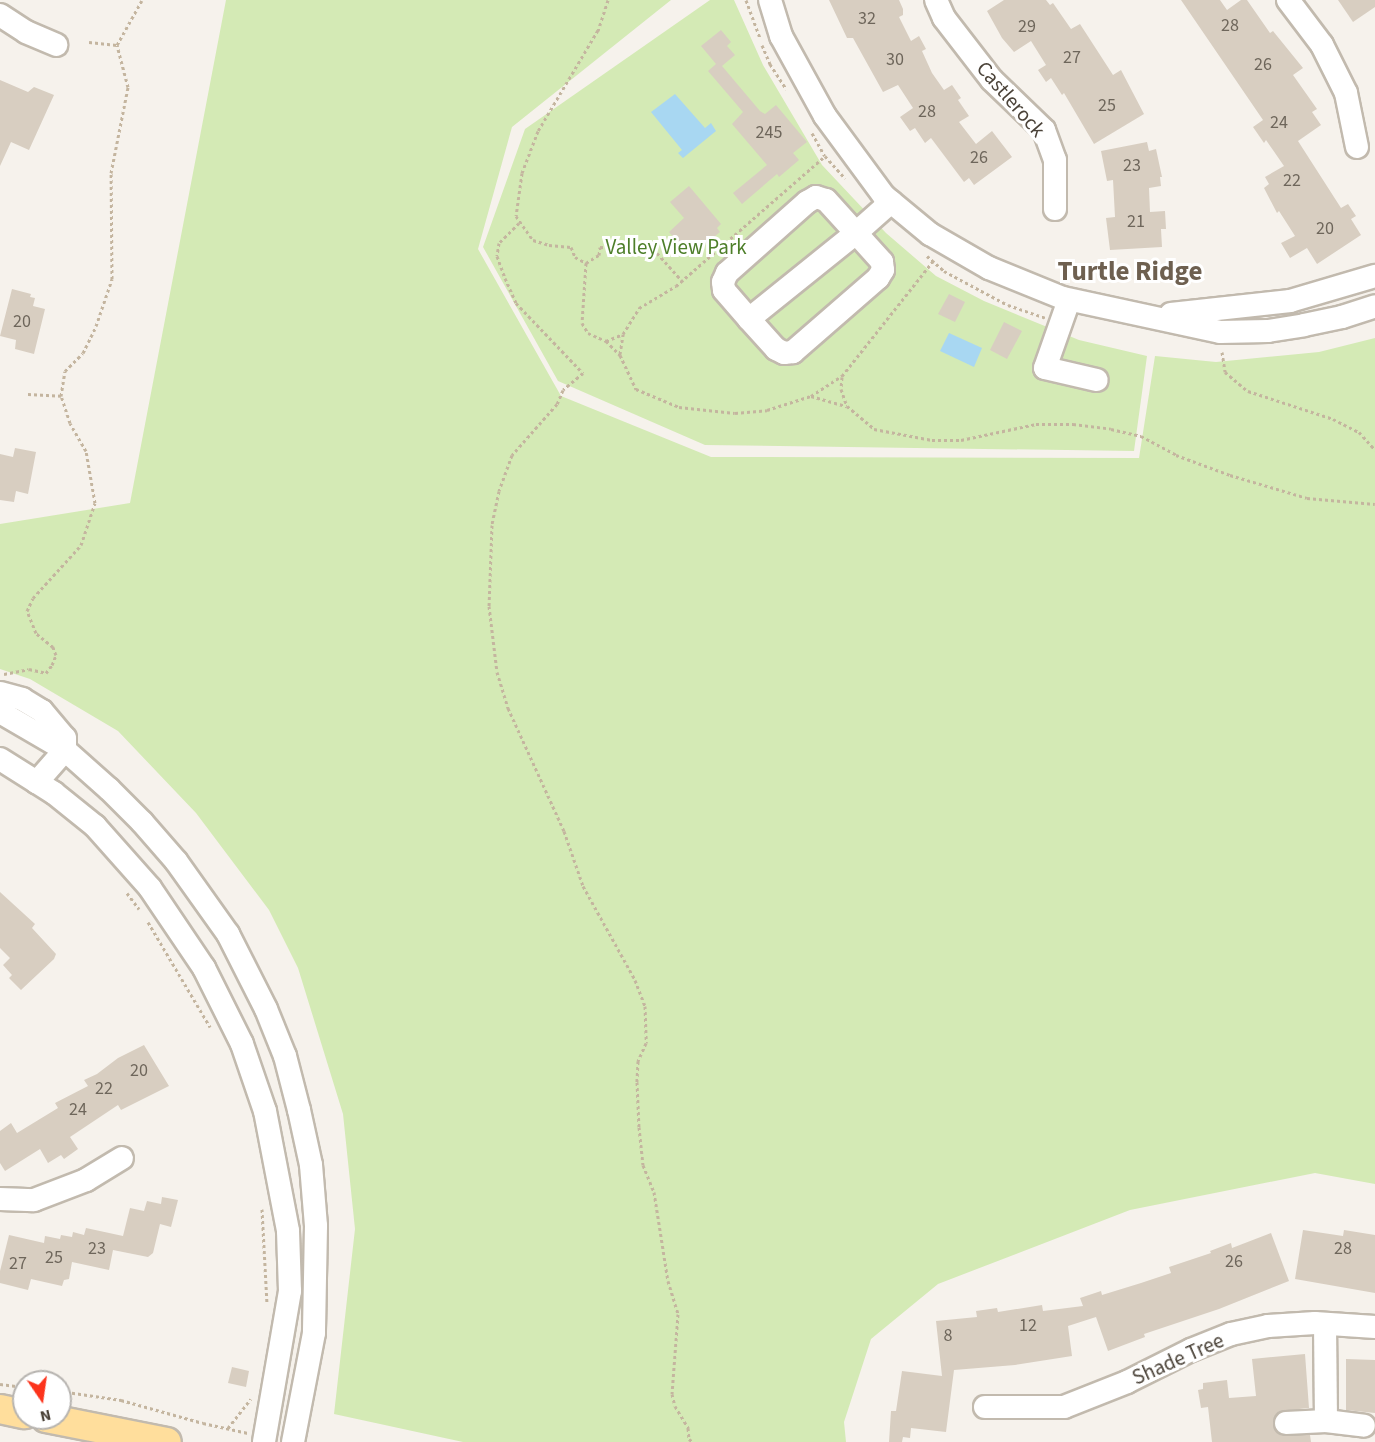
<!DOCTYPE html>
<style>
body{margin:0}
#map{position:relative;width:1375px;height:1442px;overflow:hidden;background:#f6f2ec;font-family:"Source Sans 3",sans-serif}
div>[style]{position:absolute}
.green>*{inset:0;background:#d4eab5}
.water>*{inset:0;background:#a8d7f2}
.building>*{inset:0;background:#d8cec1}
.path>*{height:3px;margin-top:-1.5px;transform-origin:0;background:repeating-linear-gradient(90deg,#c4b59f 0 3px,transparent 0 6px)}
.roads{filter:drop-shadow(2px 0 #c2baae) drop-shadow(-2px 0 #c2baae) drop-shadow(0 2px #c2baae) drop-shadow(0 -2px #c2baae)}
.minor>*{height:22px;margin:-11px;padding:0 11px;transform-origin:11px;border-radius:11px;background:#fff}
.major>*{height:28px;margin:-14px;padding:0 14px;transform-origin:14px;border-radius:14px;background:#ffde9c}
span{translate:-50% -50%;white-space:nowrap;text-align:center;line-height:1.15;-webkit-text-stroke:6px #fff;paint-order:stroke}
.number-label{font-size:18px;color:#6e665b}
.number-label span{-webkit-text-stroke-width:0}
.street-label{font-size:21px;color:#4b4339}
.park-label{font-size:21px;color:#4e7f2a}
.district-label{font-size:27px;color:#6e6050;font-weight:700}
.north{position:absolute;left:12px;top:1370px;width:60px;height:60px;box-sizing:border-box;background:#fff;border:2px solid #b7b4b0;border-radius:50%;rotate:167deg;font-size:16px;font-weight:700;line-height:24px;text-align:center;color:#4b4339}
.north::after{content:'';display:block;margin:auto;width:21px;height:27px;background:#fc341c;clip-path:polygon(50% 0,100% 100%,50% 72%,0 100%)}
</style>
<div id="map">
<div class="green">
<div style="clip-path:polygon(226px 0,671px 0,512px 127px,478px 249px,561px 396px,711px 457px,1139px 458px,1155px 356px,1216px 362px,1319px 352px,1375px 338px,1375px 1184px,1315px 1173px,1130px 1210px,938px 1284px,871px 1339px,844px 1422px,846px 1442px,463px 1442px,334px 1414px,355px 1229px,343px 1114px,298px 968px,269px 910px,196px 813px,118px 731px,30px 679px,0 669px,0 524px,130px 503px)"></div>
<div style="clip-path:polygon(710px 0,734px 0,763px 65px,822px 165px,886px 233px,936px 276px,984px 301px,1079px 340px,1147px 356px,1134px 451px,705px 445px,558px 381px,483px 247px,525px 129px)"></div>
</div>
<div class="water">
<div style="clip-path:polygon(675px 94px,705px 128px,711px 123px,716px 131px,683px 158px,678px 153px,682px 150px,651px 112px)"></div>
<div style="clip-path:polygon(949px 333px,982px 348px,974px 367px,940px 351px)"></div>
</div>
<div class="building">
<div style="clip-path:polygon(829px 0,899px 0,903px 9px,903px 15px,899px 17px,911px 41px,919px 36px,926px 49px,922px 51px,932px 73px,944px 90px,952px 85px,961px 98px,958px 100px,969px 116px,959px 122px,976px 144px,992px 131px,1012px 157px,974px 185px,969px 178px,964px 182px,931px 138px,925px 143px,915px 128px,910px 131px,900px 117px,913px 108px,898px 85px,883px 92px,853px 38px,847px 38px)"></div>
<div style="clip-path:polygon(1004px 0,1046px 0,1050px 5px,1053px 3px,1071px 29px,1080px 24px,1113px 75px,1121px 70px,1144px 114px,1094px 144px,1064px 93px,1062px 95px,1051px 78px,1046px 82px,1038px 70px,1046px 65px,1031px 41px,1014px 52px,1002px 38px,987px 11px)"></div>
<div style="clip-path:polygon(1181px 0,1220px 0,1227px 10px,1241px 0,1247px 0,1270px 33px,1273px 31px,1303px 68px,1293px 75px,1317px 109px,1312px 112px,1321px 125px,1298px 141px,1341px 208px,1348px 204px,1356px 216px,1351px 219px,1361px 235px,1317px 264px,1307px 248px,1290px 258px,1281px 243px,1295px 236px,1279px 211px,1277px 213px,1264px 188px,1269px 184px,1265px 177px,1284px 166px,1266px 140px,1264px 143px,1253px 127px,1263px 120px)"></div>
<div style="clip-path:polygon(1338px 0,1375px 0,1375px 7px,1353px 22px)"></div>
<div style="clip-path:polygon(721px 30px,731px 42px,727px 46px,735px 55px,722px 66px,760px 111px,765px 114px,776px 105px,807px 142px,793px 153px,799px 160px,779px 177px,777px 174px,742px 204px,733px 193px,767px 165px,732px 124px,743px 112px,708px 71px,716px 64px,701px 46px)"></div>
<div style="clip-path:polygon(0 80px,28px 92px,34px 87px,54px 95px,29px 150px,11px 142px,0 166px)"></div>
<div style="clip-path:polygon(1147px 142px,1149px 151px,1156px 149px,1162px 177px,1160px 177px,1161px 186px,1149px 188px,1150px 212px,1165px 211px,1166px 229px,1161px 229px,1162px 247px,1110px 250px,1106px 218px,1115px 217px,1113px 180px,1107px 181px,1101px 151px)"></div>
<div style="clip-path:polygon(689px 186px,721px 224px,717px 228px,720px 232px,695px 253px,692px 250px,687px 253px,669px 232px,684px 218px,670px 202px)"></div>
<div style="clip-path:polygon(12px 289px,31px 294px,30px 297px,35px 298px,33px 306px,45px 309px,34px 354px,15px 349px,16px 340px,0 336px)"></div>
<div style="clip-path:polygon(949px 294px,965px 302px,955px 322px,938px 314px)"></div>
<div style="clip-path:polygon(1004px 322px,1022px 331px,1007px 359px,990px 350px)"></div>
<div style="clip-path:polygon(15px 448px,36px 452px,28px 494px,16px 491px,14px 502px,0 500px,0 454px,13px 457px)"></div>
<div style="clip-path:polygon(0 892px,35px 924px,32px 928px,56px 954px,54px 959px,21px 990px,9px 978px,12px 975px,3px 965px,10px 958px,0 948px)"></div>
<div style="clip-path:polygon(144px 1045px,169px 1086px,121px 1110px,118px 1105px,70px 1137px,78px 1149px,64px 1159px,61px 1155px,48px 1163px,40px 1149px,5px 1171px,0 1163px,0 1131px,11px 1123px,17px 1133px,58px 1108px,55px 1103px,88px 1086px,84px 1080px,97px 1074px,118px 1058px)"></div>
<div style="clip-path:polygon(162px 1197px,178px 1200px,171px 1227px,160px 1224px,153px 1253px,148px 1257px,113px 1250px,109px 1270px,72px 1262px,69px 1279px,64px 1280px,62px 1286px,31px 1279px,28px 1290px,0 1283px,0 1271px,9px 1235px,44px 1243px,45px 1236px,60px 1239px,61px 1235px,72px 1237px,73px 1232px,84px 1235px,86px 1228px,123px 1236px,130px 1208px,144px 1211px,147px 1201px,161px 1204px)"></div>
<div style="clip-path:polygon(1303px 1230px,1343px 1236px,1344px 1230px,1375px 1235px,1375px 1293px,1295px 1279px)"></div>
<div style="clip-path:polygon(1271px 1233px,1289px 1281px,1219px 1309px,1144px 1334px,1145px 1337px,1108px 1351px,1096px 1317px,1068px 1326px,1072px 1356px,1015px 1365px,954px 1370px,946px 1432px,911px 1428px,910px 1438px,903px 1437px,902px 1442px,889px 1442px,891px 1411px,896px 1411px,902px 1371px,942px 1376px,936px 1321px,977px 1317px,976px 1311px,997px 1308px,998px 1312px,1042px 1305px,1043px 1311px,1083px 1306px,1080px 1298px,1101px 1291px,1102px 1295px,1141px 1283px,1171px 1273px,1169px 1267px,1211px 1253px,1210px 1251px,1231px 1243px,1232px 1248px)"></div>
<div style="clip-path:polygon(1305px 1354px,1309px 1408px,1279px 1411px,1273px 1424px,1280px 1435px,1310px 1435px,1311px 1442px,1212px 1442px,1208px 1407px,1201px 1408px,1198px 1390px,1203px 1389px,1203px 1383px,1227px 1380px,1229px 1398px,1256px 1396px,1252px 1359px)"></div>
<div style="clip-path:polygon(1346px 1359px,1375px 1360px,1375px 1413px,1346px 1410px)"></div>
<div style="clip-path:polygon(232px 1367px,249px 1371px,246px 1387px,228px 1383px)"></div>
</div>
<div class="path">
<div style="left:608px;top:0;width:32px;rotate:108deg"></div>
<div style="left:598px;top:30px;width:117px;rotate:120.7deg"></div>
<div style="left:538px;top:131px;width:45px;rotate:110.9deg"></div>
<div style="left:522px;top:173px;width:43px;rotate:97.9deg"></div>
<div style="left:516px;top:216px;width:29px;rotate:55deg"></div>
<div style="left:533px;top:240px;width:17px;rotate:17deg"></div>
<div style="left:549px;top:245px;width:22px;rotate:5deg"></div>
<div style="left:571px;top:247px;width:11px;rotate:68deg"></div>
<div style="left:575px;top:257px;width:13px;rotate:29deg"></div>
<div style="left:586px;top:263px;width:60px;rotate:93.8deg"></div>
<div style="left:582px;top:323px;width:12px;rotate:59deg"></div>
<div style="left:588px;top:333px;width:20px;rotate:24deg"></div>
<div style="left:606px;top:341px;width:20px;rotate:45deg"></div>
<div style="left:620px;top:355px;width:38px;rotate:65deg"></div>
<div style="left:636px;top:389px;width:47px;rotate:22.7deg"></div>
<div style="left:679px;top:407px;width:56px;rotate:6.1deg"></div>
<div style="left:735px;top:413px;width:32px;rotate:-5deg"></div>
<div style="left:767px;top:410px;width:46px;rotate:-17.7deg"></div>
<div style="left:811px;top:396px;width:37px;rotate:16deg"></div>
<div style="left:847px;top:406px;width:35px;rotate:40deg"></div>
<div style="left:874px;top:429px;width:59px;rotate:10.7deg"></div>
<div style="left:932px;top:440px;width:29px"></div>
<div style="left:961px;top:440px;width:77px;rotate:-12deg"></div>
<div style="left:1036px;top:424px;width:37px"></div>
<div style="left:1073px;top:424px;width:38px;rotate:7deg"></div>
<div style="left:1111px;top:429px;width:31px;rotate:13deg"></div>
<div style="left:1141px;top:436px;width:40px;rotate:28deg"></div>
<div style="left:1176px;top:455px;width:58px;rotate:20.3deg"></div>
<div style="left:1230px;top:475px;width:80px;rotate:16.6deg"></div>
<div style="left:1307px;top:498px;width:68px;rotate:5deg"></div>
<div style="left:746px;top:0;width:40px;rotate:69.8deg"></div>
<div style="left:89px;top:42px;width:28px;rotate:6deg"></div>
<div style="left:762px;top:45px;width:21px;rotate:67deg"></div>
<div style="left:770px;top:64px;width:30px;rotate:57deg"></div>
<div style="left:812px;top:133px;width:26px;rotate:61deg"></div>
<div style="left:825px;top:156px;width:30px;rotate:48deg"></div>
<div style="left:519px;top:223px;width:28px;rotate:135deg"></div>
<div style="left:499px;top:243px;width:13px;rotate:99deg"></div>
<div style="left:497px;top:256px;width:23px;rotate:70deg"></div>
<div style="left:505px;top:278px;width:27px;rotate:66deg"></div>
<div style="left:516px;top:303px;width:97px;rotate:46.3deg"></div>
<div style="left:583px;top:373px;width:26px;rotate:140deg"></div>
<div style="left:563px;top:390px;width:15px;rotate:113deg"></div>
<div style="left:557px;top:404px;width:68px;rotate:131.4deg"></div>
<div style="left:512px;top:455px;width:38px;rotate:110deg"></div>
<div style="left:499px;top:491px;width:35px;rotate:102deg"></div>
<div style="left:492px;top:525px;width:81px;rotate:92.1deg"></div>
<div style="left:489px;top:606px;width:66px;rotate:83.1deg"></div>
<div style="left:497px;top:672px;width:38px;rotate:73deg"></div>
<div style="left:508px;top:708px;width:135px;rotate:65.5deg"></div>
<div style="left:564px;top:831px;width:58px;rotate:70.9deg"></div>
<div style="left:583px;top:886px;width:107px;rotate:61deg"></div>
<div style="left:635px;top:980px;width:28px;rotate:69deg"></div>
<div style="left:645px;top:1006px;width:37px;rotate:88deg"></div>
<div style="left:646px;top:1043px;width:20px;rotate:114deg"></div>
<div style="left:638px;top:1061px;width:21px;rotate:93deg"></div>
<div style="left:637px;top:1082px;width:45px;rotate:87.5deg"></div>
<div style="left:639px;top:1127px;width:38px;rotate:84deg"></div>
<div style="left:643px;top:1165px;width:29px;rotate:68deg"></div>
<div style="left:654px;top:1192px;width:90px;rotate:81.1deg"></div>
<div style="left:668px;top:1281px;width:34px;rotate:73deg"></div>
<div style="left:678px;top:1314px;width:80px;rotate:94.3deg"></div>
<div style="left:672px;top:1394px;width:12px;rotate:76deg"></div>
<div style="left:675px;top:1406px;width:26px;rotate:59deg"></div>
<div style="left:688px;top:1428px;width:11px;rotate:85deg"></div>
<div style="left:689px;top:1439px;width:5px;rotate:37deg"></div>
<div style="left:927px;top:256px;width:23px;rotate:41deg"></div>
<div style="left:944px;top:271px;width:72px;rotate:28deg"></div>
<div style="left:1008px;top:305px;width:39px;rotate:19deg"></div>
<div style="left:586px;top:263px;width:15px;rotate:-32deg"></div>
<div style="left:599px;top:255px;width:8px;rotate:-83deg"></div>
<div style="left:600px;top:247px;width:42px;rotate:2.7deg"></div>
<div style="left:642px;top:249px;width:16px;rotate:15deg"></div>
<div style="left:657px;top:253px;width:38px;rotate:48deg"></div>
<div style="left:606px;top:341px;width:18px;rotate:-22deg"></div>
<div style="left:1222px;top:352px;width:20px;rotate:81deg"></div>
<div style="left:1225px;top:372px;width:30px;rotate:40deg"></div>
<div style="left:1248px;top:391px;width:89px;rotate:18.2deg"></div>
<div style="left:1333px;top:419px;width:29px;rotate:27deg"></div>
<div style="left:1359px;top:432px;width:24px;rotate:48deg"></div>
<div style="left:620px;top:354px;width:20px;rotate:-81deg"></div>
<div style="left:623px;top:334px;width:31px;rotate:-58deg"></div>
<div style="left:639px;top:308px;width:43px;rotate:-30.7deg"></div>
<div style="left:676px;top:286px;width:198px;rotate:-41.1deg"></div>
<div style="left:842px;top:377px;width:12px;rotate:95deg"></div>
<div style="left:841px;top:389px;width:18px;rotate:71deg"></div>
<div style="left:28px;top:394px;width:33px;rotate:3deg"></div>
<div style="left:811px;top:396px;width:37px;rotate:-33deg"></div>
<div style="left:842px;top:376px;width:147px;rotate:-51.6deg"></div>
<div style="left:4px;top:674px;width:25px;rotate:-11deg"></div>
<div style="left:29px;top:669px;width:17px;rotate:13deg"></div>
<div style="left:46px;top:673px;width:10px;rotate:-53deg"></div>
<div style="left:52px;top:665px;width:11px;rotate:-68deg"></div>
<div style="left:56px;top:655px;width:9px;rotate:-111deg"></div>
<div style="left:53px;top:647px;width:22px;rotate:-141deg"></div>
<div style="left:36px;top:633px;width:24px;rotate:-112deg"></div>
<div style="left:27px;top:611px;width:14px;rotate:-65deg"></div>
<div style="left:33px;top:598px;width:72px;rotate:-47.8deg"></div>
<div style="left:81px;top:545px;width:44px;rotate:-71.6deg"></div>
<div style="left:95px;top:503px;width:53px;rotate:-99.8deg"></div>
<div style="left:86px;top:451px;width:32px;rotate:-120deg"></div>
<div style="left:70px;top:423px;width:28px;rotate:-108deg"></div>
<div style="left:61px;top:396px;width:25px;rotate:-81deg"></div>
<div style="left:65px;top:371px;width:25px;rotate:-45deg"></div>
<div style="left:83px;top:353px;width:30px;rotate:-64deg"></div>
<div style="left:96px;top:326px;width:50px;rotate:-71.2deg"></div>
<div style="left:112px;top:279px;width:106px;rotate:-90.5deg"></div>
<div style="left:111px;top:173px;width:88px;rotate:-78.8deg"></div>
<div style="left:128px;top:87px;width:43px;rotate:-104.7deg"></div>
<div style="left:117px;top:45px;width:51px;rotate:-60.9deg"></div>
<div style="left:127px;top:893px;width:20px;rotate:53deg"></div>
<div style="left:148px;top:922px;width:122px;rotate:59.4deg"></div>
<div style="left:262px;top:1209px;width:95px;rotate:87deg"></div>
<div style="left:0;top:1384px;width:24px;rotate:7deg"></div>
<div style="left:60px;top:1391px;width:62px;rotate:8.4deg"></div>
<div style="left:121px;top:1400px;width:85px;rotate:15.7deg"></div>
<div style="left:203px;top:1423px;width:46px;rotate:12.5deg"></div>
<div style="left:228px;top:1428px;width:37px;rotate:-52deg"></div>
</div>
<div class="roads">
<div class="minor">
<div style="left:770px;top:0;width:38px;rotate:73deg"></div>
<div style="left:781px;top:36px;width:91px;rotate:61.2deg"></div>
<div style="left:825px;top:116px;width:99px;rotate:53.6deg"></div>
<div style="left:884px;top:196px;width:60px;rotate:39.6deg"></div>
<div style="left:930px;top:234px;width:68px;rotate:30deg"></div>
<div style="left:989px;top:268px;width:80px;rotate:22.1deg"></div>
<div style="left:1063px;top:298px;width:161px;rotate:12.2deg"></div>
<div style="left:1220px;top:332px;width:48px;rotate:-1.2deg"></div>
<div style="left:1268px;top:331px;width:36px;rotate:-9deg"></div>
<div style="left:1304px;top:325px;width:39px;rotate:-12deg"></div>
<div style="left:1342px;top:317px;width:35px;rotate:-18deg"></div>
<div style="left:936px;top:0;width:20px;rotate:66deg"></div>
<div style="left:944px;top:18px;width:78px;rotate:52.3deg"></div>
<div style="left:992px;top:80px;width:72px;rotate:43.9deg"></div>
<div style="left:1044px;top:130px;width:32px;rotate:70deg"></div>
<div style="left:1055px;top:160px;width:49px;rotate:90deg"></div>
<div style="left:1288px;top:0;width:56px;rotate:52.9deg"></div>
<div style="left:1322px;top:45px;width:54px;rotate:63.4deg"></div>
<div style="left:1346px;top:93px;width:55px;rotate:78.5deg"></div>
<div style="left:0;top:15px;width:31px;rotate:33deg"></div>
<div style="left:26px;top:32px;width:33px;rotate:23deg"></div>
<div style="left:1069px;top:300px;width:72px;rotate:109.4deg"></div>
<div style="left:1045px;top:368px;width:53px;rotate:13deg"></div>
<div style="left:1171px;top:314px;width:120px;rotate:-6.2deg"></div>
<div style="left:1290px;top:301px;width:89px;rotate:-16.4deg"></div>
<div style="left:749px;top:319px;width:137px;rotate:-38.8deg"></div>
<div style="left:856px;top:233px;width:39px;rotate:48deg"></div>
<div style="left:882px;top:262px;width:8px;rotate:83deg"></div>
<div style="left:883px;top:270px;width:9px;rotate:122deg"></div>
<div style="left:878px;top:278px;width:113px;rotate:139deg"></div>
<div style="left:793px;top:352px;width:9px;rotate:174deg"></div>
<div style="left:784px;top:353px;width:9px;rotate:-153deg"></div>
<div style="left:776px;top:349px;width:40px;rotate:-132deg"></div>
<div style="left:749px;top:319px;width:38px;rotate:-131deg"></div>
<div style="left:724px;top:290px;width:8px;rotate:-97deg"></div>
<div style="left:723px;top:282px;width:10px;rotate:-66deg"></div>
<div style="left:727px;top:273px;width:107px;rotate:-41.6deg"></div>
<div style="left:807px;top:202px;width:10px;rotate:-29deg"></div>
<div style="left:816px;top:197px;width:10px;rotate:17deg"></div>
<div style="left:826px;top:200px;width:45px;rotate:47.7deg"></div>
<div style="left:856px;top:233px;width:47px;rotate:-41.5deg"></div>
<div style="left:0;top:693px;width:23px;rotate:15deg"></div>
<div style="left:22px;top:699px;width:23px;rotate:31deg"></div>
<div style="left:42px;top:711px;width:35px;rotate:50deg"></div>
<div style="left:65px;top:738px;width:12px;rotate:90deg"></div>
<div style="left:65px;top:750px;width:43px;rotate:131.2deg"></div>
<div style="left:0;top:712px;width:75px;rotate:30.3deg"></div>
<div style="left:65px;top:750px;width:59px;rotate:41.6deg"></div>
<div style="left:109px;top:789px;width:47px;rotate:45deg"></div>
<div style="left:142px;top:822px;width:52px;rotate:48.9deg"></div>
<div style="left:176px;top:861px;width:90px;rotate:54.5deg"></div>
<div style="left:228px;top:934px;width:84px;rotate:63.1deg"></div>
<div style="left:266px;top:1009px;width:51px;rotate:68deg"></div>
<div style="left:285px;top:1056px;width:56px;rotate:75.5deg"></div>
<div style="left:299px;top:1110px;width:56px;rotate:77.7deg"></div>
<div style="left:311px;top:1165px;width:61px;rotate:85.3deg"></div>
<div style="left:316px;top:1226px;width:107px;rotate:91.1deg"></div>
<div style="left:314px;top:1333px;width:111px;rotate:100.9deg"></div>
<div style="left:0;top:759px;width:64px;rotate:32.2deg"></div>
<div style="left:54px;top:793px;width:53px;rotate:38.8deg"></div>
<div style="left:95px;top:826px;width:83px;rotate:48.4deg"></div>
<div style="left:150px;top:888px;width:97px;rotate:56deg"></div>
<div style="left:204px;top:968px;width:85px;rotate:63.4deg"></div>
<div style="left:242px;top:1044px;width:71px;rotate:71.1deg"></div>
<div style="left:265px;top:1111px;width:122px;rotate:79.1deg"></div>
<div style="left:288px;top:1231px;width:60px;rotate:88.1deg"></div>
<div style="left:290px;top:1291px;width:153px;rotate:99.8deg"></div>
<div style="left:0;top:1199px;width:34px;rotate:2deg"></div>
<div style="left:34px;top:1200px;width:56px;rotate:-21deg"></div>
<div style="left:86px;top:1180px;width:42px;rotate:-31.4deg"></div>
<div style="left:1325px;top:1324px;width:97px;rotate:89.4deg"></div>
<div style="left:985px;top:1407px;width:79px"></div>
<div style="left:1064px;top:1407px;width:68px;rotate:-21.6deg"></div>
<div style="left:1127px;top:1382px;width:72px;rotate:-26.6deg"></div>
<div style="left:1191px;top:1350px;width:43px;rotate:-21.8deg"></div>
<div style="left:1231px;top:1334px;width:38px;rotate:-12deg"></div>
<div style="left:1268px;top:1326px;width:47px;rotate:-3.7deg"></div>
<div style="left:1315px;top:1323px;width:60px;rotate:3.8deg"></div>
<div style="left:1286px;top:1423px;width:40px;rotate:-2.9deg"></div>
<div style="left:1326px;top:1421px;width:38px;rotate:7deg"></div>
</div>
<div class="major">
<div style="left:0;top:1409px;width:25px;rotate:12deg"></div>
<div style="left:46px;top:1418px;width:123px;rotate:11.2deg"></div>
</div>
</div>
<div class="number-label">
<span style="left:867px;top:19px">32</span>
<span style="left:1230px;top:26px">28</span>
<span style="left:1027px;top:27px">29</span>
<span style="left:1072px;top:58px">27</span>
<span style="left:895px;top:60px">30</span>
<span style="left:1263px;top:65px">26</span>
<span style="left:1107px;top:106px">25</span>
<span style="left:927px;top:112px">28</span>
<span style="left:1279px;top:123px">24</span>
<span style="left:769px;top:133px">245</span>
<span style="left:979px;top:158px">26</span>
<span style="left:1132px;top:166px">23</span>
<span style="left:1292px;top:181px">22</span>
<span style="left:1136px;top:222px">21</span>
<span style="left:1325px;top:229px">20</span>
<span style="left:22px;top:322px">20</span>
<span style="left:139px;top:1071px">20</span>
<span style="left:104px;top:1089px">22</span>
<span style="left:78px;top:1110px">24</span>
<span style="left:97px;top:1249px">23</span>
<span style="left:1343px;top:1249px">28</span>
<span style="left:54px;top:1258px">25</span>
<span style="left:1234px;top:1262px">26</span>
<span style="left:18px;top:1264px">27</span>
<span style="left:1028px;top:1326px">12</span>
<span style="left:948px;top:1336px">8</span>
</div>
<div class="street-label">
<span style="left:1011px;top:99px;rotate:49deg">Castlerock</span>
<span style="left:1178px;top:1359px;rotate:-24deg">Shade Tree</span>
</div>
<div class="park-label">
<span style="left:676px;top:247px">Valley View Park</span>
</div>
<div class="district-label">
<span style="left:1130px;top:272px">Turtle Ridge</span>
</div>
<div class="north">N</div>
</div>
